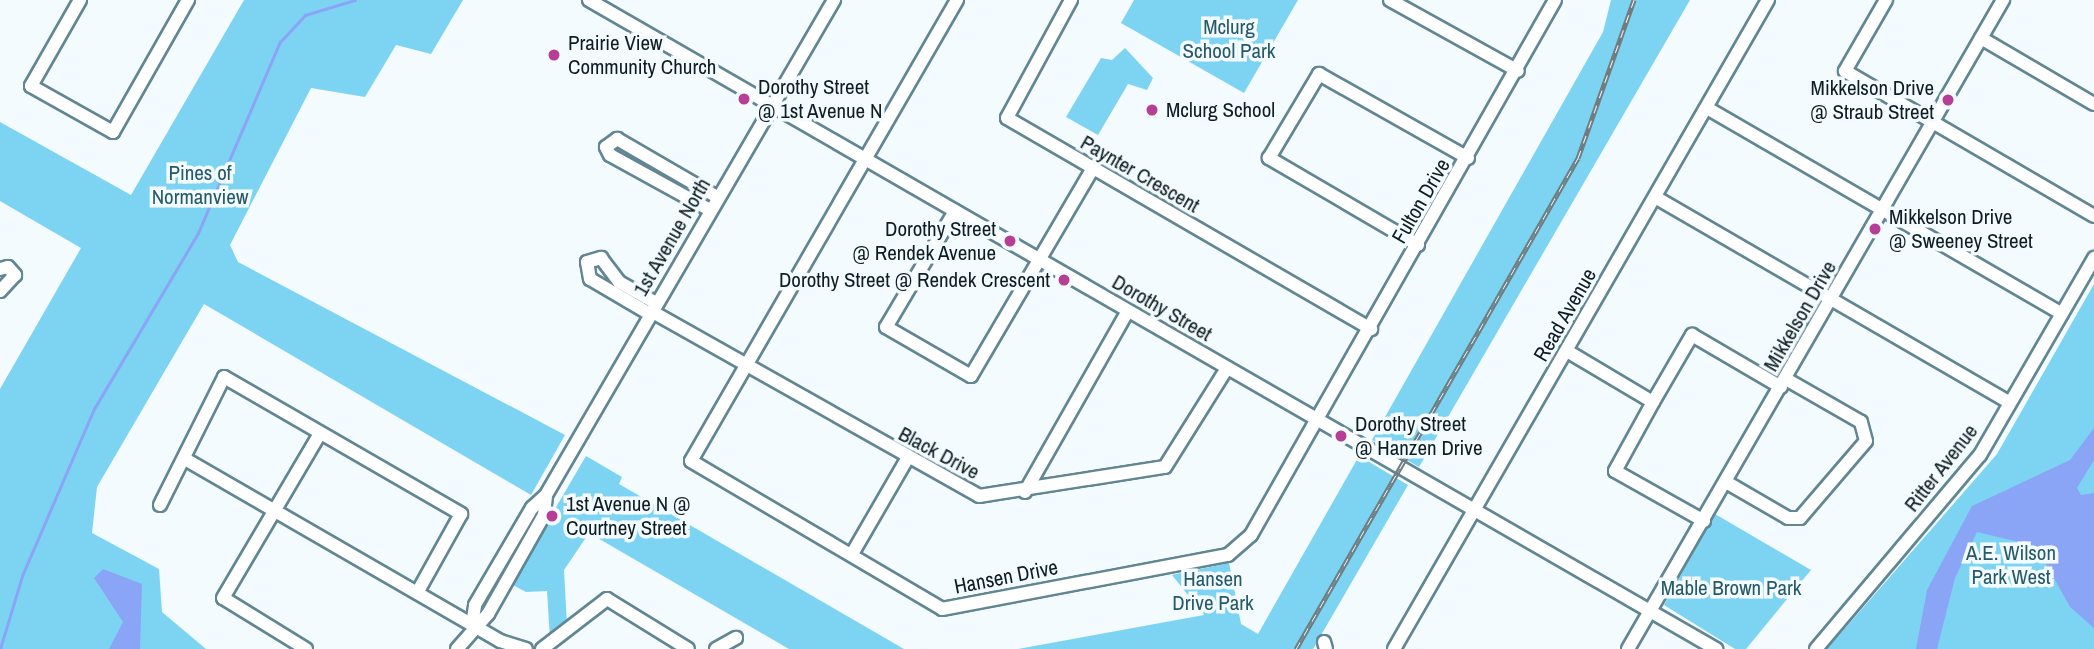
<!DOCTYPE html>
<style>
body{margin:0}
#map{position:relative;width:2094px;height:649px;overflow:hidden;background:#f3fbfe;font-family:"Archivo Narrow",sans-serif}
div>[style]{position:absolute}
.green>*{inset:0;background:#7dd3f2}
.water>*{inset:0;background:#8ba5f6}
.stream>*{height:2.5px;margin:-1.25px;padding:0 1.25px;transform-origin:1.25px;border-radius:1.25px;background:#8ba5f6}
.roads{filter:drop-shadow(2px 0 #628693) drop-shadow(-2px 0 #628693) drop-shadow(0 2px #628693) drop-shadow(0 -2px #628693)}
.minor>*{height:12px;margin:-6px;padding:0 6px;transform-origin:6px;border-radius:6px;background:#fff}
.rail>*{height:5px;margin-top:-2.5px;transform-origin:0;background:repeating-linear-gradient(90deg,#f3fbfe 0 8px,#707c80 0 16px);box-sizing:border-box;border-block:2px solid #707c80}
.dots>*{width:19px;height:19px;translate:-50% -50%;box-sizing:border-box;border:4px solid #f3fbfe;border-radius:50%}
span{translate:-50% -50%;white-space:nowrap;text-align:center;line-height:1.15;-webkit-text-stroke:7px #f3fbfe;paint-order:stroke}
.park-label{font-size:21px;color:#265969}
.poi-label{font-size:21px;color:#0e1d22}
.left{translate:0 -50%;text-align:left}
.right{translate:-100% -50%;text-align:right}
.street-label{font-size:21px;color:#0e1d22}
</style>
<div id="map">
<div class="green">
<div style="clip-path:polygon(244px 0,463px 0,431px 54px,396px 45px,365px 97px,311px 88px,230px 245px,238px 262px,565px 435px,531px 495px,204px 304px,97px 487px,92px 533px,159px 569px,162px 612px,206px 649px,0 649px,0 389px,81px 248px,0 201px,0 122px,131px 195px)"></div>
<div style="clip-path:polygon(1134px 0,1298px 0,1244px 93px,1121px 23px)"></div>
<div style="clip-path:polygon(1611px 0,1690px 0,1419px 467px,1372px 440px,1603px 32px)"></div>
<div style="clip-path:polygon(1125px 48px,1153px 78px,1147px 90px,1128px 84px,1098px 135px,1066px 117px,1101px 58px,1112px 60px)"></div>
<div style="clip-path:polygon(2094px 284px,2094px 649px,1827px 649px,1997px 454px)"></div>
<div style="clip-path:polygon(586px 456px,622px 477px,619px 484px,904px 649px,789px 649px,589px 533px,564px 570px,567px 626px,550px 639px,547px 591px,526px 592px,511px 584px)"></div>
<div style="clip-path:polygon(1359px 456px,1408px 485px,1313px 649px,1018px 649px,1204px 615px,1172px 575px,1229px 563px,1241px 624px,1258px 634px)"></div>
<div style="clip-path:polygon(1715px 514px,1811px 570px,1746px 649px,1735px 649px,1664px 605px)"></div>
</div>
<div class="water">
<div style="clip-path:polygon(2094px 428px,2094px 460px,2077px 488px,2081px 495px,2094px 493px,2094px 628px,2070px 607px,2036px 546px,1977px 532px,1955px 578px,1937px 649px,1916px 649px,1927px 590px,1972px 506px,2070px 460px)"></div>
<div style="clip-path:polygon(103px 569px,142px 584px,140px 649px,109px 649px,123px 622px,94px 578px)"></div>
</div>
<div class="stream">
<div style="left:0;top:649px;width:76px;rotate:-73.2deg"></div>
<div style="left:22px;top:576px;width:182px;rotate:-66.7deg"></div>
<div style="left:94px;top:409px;width:204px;rotate:-59.4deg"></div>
<div style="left:198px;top:233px;width:208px;rotate:-66.8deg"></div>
<div style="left:280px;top:42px;width:37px;rotate:-47deg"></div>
<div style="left:305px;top:15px;width:52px;rotate:-16.7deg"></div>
</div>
<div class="roads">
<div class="minor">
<div style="left:80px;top:0;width:99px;rotate:119.7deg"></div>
<div style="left:31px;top:86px;width:94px;rotate:29.3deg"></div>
<div style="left:113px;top:132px;width:152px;rotate:-60.4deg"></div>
<div style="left:589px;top:0;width:1301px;rotate:29.94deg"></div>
<div style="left:957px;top:0;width:532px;rotate:119.99deg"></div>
<div style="left:691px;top:461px;width:291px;rotate:30.5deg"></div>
<div style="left:942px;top:609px;width:291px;rotate:-10.7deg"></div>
<div style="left:1228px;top:555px;width:30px;rotate:-41deg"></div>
<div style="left:1251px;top:535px;width:615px;rotate:-60.39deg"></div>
<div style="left:1071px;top:0;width:134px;rotate:118.5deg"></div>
<div style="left:1007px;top:118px;width:421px;rotate:30.1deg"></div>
<div style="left:1390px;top:0;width:146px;rotate:29deg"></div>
<div style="left:1886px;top:0;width:82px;rotate:120deg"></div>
<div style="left:1845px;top:71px;width:288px;rotate:30.2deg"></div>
<div style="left:1981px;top:38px;width:131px;rotate:30.3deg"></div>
<div style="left:1707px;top:108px;width:410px;rotate:30.1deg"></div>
<div style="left:1655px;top:197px;width:409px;rotate:30.1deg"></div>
<div style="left:710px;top:210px;width:114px;rotate:-151.2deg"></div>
<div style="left:610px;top:155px;width:9px;rotate:-117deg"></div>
<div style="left:606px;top:147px;width:14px;rotate:-36deg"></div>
<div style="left:617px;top:139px;width:116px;rotate:30.1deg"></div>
<div style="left:955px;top:211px;width:135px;rotate:120.7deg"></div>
<div style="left:886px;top:327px;width:98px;rotate:30deg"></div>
<div style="left:971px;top:376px;width:241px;rotate:-59.6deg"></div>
<div style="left:1418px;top:245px;width:173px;rotate:-149.7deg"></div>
<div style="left:1269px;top:158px;width:98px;rotate:-59.2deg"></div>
<div style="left:1319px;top:74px;width:171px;rotate:29.4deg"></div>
<div style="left:0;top:269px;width:8px;rotate:-14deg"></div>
<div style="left:8px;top:267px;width:11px;rotate:49deg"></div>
<div style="left:15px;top:275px;width:22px;rotate:133deg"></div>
<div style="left:651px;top:311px;width:377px;rotate:29.4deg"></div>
<div style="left:979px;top:496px;width:188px;rotate:-8.9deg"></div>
<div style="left:1165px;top:467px;width:117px;rotate:-57.9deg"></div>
<div style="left:650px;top:314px;width:69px;rotate:-149.7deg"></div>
<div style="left:590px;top:279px;width:17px;rotate:-100deg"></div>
<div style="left:587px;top:262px;width:15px;rotate:-16deg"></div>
<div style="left:601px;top:258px;width:30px;rotate:53deg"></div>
<div style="left:619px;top:282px;width:43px;rotate:29.6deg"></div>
<div style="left:1567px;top:351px;width:100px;rotate:30.7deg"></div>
<div style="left:185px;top:459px;width:364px;rotate:30deg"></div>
<div style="left:500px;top:641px;width:27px;rotate:17deg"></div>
<div style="left:1726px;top:482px;width:72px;rotate:30.1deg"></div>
<div style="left:1788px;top:518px;width:12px"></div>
<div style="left:1800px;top:518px;width:101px;rotate:-49.4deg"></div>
<div style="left:1866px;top:441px;width:20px;rotate:-105deg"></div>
<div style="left:1861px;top:422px;width:86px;rotate:-150.2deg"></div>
<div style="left:1025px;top:492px;width:208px;rotate:-60.4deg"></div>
<div style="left:160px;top:505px;width:143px;rotate:-63.4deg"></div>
<div style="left:224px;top:377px;width:274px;rotate:30deg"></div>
<div style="left:461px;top:514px;width:90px;rotate:119.1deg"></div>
<div style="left:1704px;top:521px;width:102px;rotate:-150.7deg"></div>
<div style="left:1615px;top:471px;width:79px;rotate:-61.2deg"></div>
<div style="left:1653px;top:402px;width:78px;rotate:-59.8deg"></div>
<div style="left:1692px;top:335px;width:103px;rotate:30.3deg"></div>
<div style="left:852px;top:554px;width:110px;rotate:-59.9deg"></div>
<div style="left:472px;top:625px;width:20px;rotate:-81deg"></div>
<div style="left:475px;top:605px;width:113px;rotate:-59.6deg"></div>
<div style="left:532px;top:508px;width:19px;rotate:-43deg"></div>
<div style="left:546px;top:495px;width:573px;rotate:-59.81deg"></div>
<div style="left:1324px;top:642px;width:7px;rotate:74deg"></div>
<div style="left:306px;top:649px;width:97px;rotate:-148.4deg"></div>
<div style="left:223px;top:598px;width:191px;rotate:-59.5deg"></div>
<div style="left:457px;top:649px;width:47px;rotate:-48.5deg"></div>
<div style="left:488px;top:614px;width:114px;rotate:-60.5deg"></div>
<div style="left:544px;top:515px;width:20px;rotate:-84deg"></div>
<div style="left:542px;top:649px;width:82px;rotate:-37.6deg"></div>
<div style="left:607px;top:599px;width:95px;rotate:31.7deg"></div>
<div style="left:716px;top:649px;width:23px;rotate:-29deg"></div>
<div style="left:1394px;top:649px;width:749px;rotate:-60.05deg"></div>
<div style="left:1628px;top:649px;width:750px;rotate:-59.98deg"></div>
<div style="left:1816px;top:649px;width:254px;rotate:-49.8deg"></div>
<div style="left:1980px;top:455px;width:228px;rotate:-59.9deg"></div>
</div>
</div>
<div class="rail">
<div style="left:1296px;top:649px;width:566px;rotate:-60.13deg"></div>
<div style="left:1578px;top:158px;width:168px;rotate:-70.5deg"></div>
</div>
<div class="dots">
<div style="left:554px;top:55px;background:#b63f95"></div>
<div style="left:744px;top:99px;background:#b63f95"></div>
<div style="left:1948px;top:100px;background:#b63f95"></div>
<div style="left:1152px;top:110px;background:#b63f95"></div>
<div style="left:1875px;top:229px;background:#b63f95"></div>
<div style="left:1010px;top:241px;background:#b63f95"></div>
<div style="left:1064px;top:280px;background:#b63f95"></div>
<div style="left:1341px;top:436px;background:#b63f95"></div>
<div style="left:552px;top:516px;background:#b63f95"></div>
</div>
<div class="park-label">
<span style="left:1229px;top:39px">Mclurg<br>School Park</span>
<span style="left:200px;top:185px">Pines of<br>Normanview</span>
<span style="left:2011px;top:565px">A.E. Wilson<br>Park West</span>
<span style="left:1213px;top:591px">Hansen<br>Drive Park</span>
<span style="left:1731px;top:588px">Mable Brown Park</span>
</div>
<div class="poi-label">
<span class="left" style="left:568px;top:55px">Prairie View<br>Community Church</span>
<span class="left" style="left:758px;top:99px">Dorothy Street<br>@ 1st Avenue N</span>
<span class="right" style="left:1934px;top:100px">Mikkelson Drive<br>@ Straub Street</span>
<span class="left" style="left:1166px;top:110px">Mclurg School</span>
<span class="left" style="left:1889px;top:229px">Mikkelson Drive<br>@ Sweeney Street</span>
<span class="right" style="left:996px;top:241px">Dorothy Street<br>@ Rendek Avenue</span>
<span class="right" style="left:1050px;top:280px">Dorothy Street @ Rendek Crescent</span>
<span class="left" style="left:1355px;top:436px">Dorothy Street<br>@ Hanzen Drive</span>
<span class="left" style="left:566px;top:516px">1st Avenue N @<br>Courtney Street</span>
</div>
<div class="street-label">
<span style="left:1140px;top:174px;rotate:30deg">Paynter Crescent</span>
<span style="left:1421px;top:201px;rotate:-60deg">Fulton Drive</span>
<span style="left:672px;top:237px;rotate:-60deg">1st Avenue North</span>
<span style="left:1162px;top:308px;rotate:30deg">Dorothy Street</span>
<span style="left:1565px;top:315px;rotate:-60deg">Read Avenue</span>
<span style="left:1800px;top:316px;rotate:-60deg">Mikkelson Drive</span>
<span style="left:939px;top:453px;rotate:28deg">Black Drive</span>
<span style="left:1941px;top:468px;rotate:-52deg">Ritter Avenue</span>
<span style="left:1006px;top:577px;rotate:-11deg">Hansen Drive</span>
</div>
</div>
